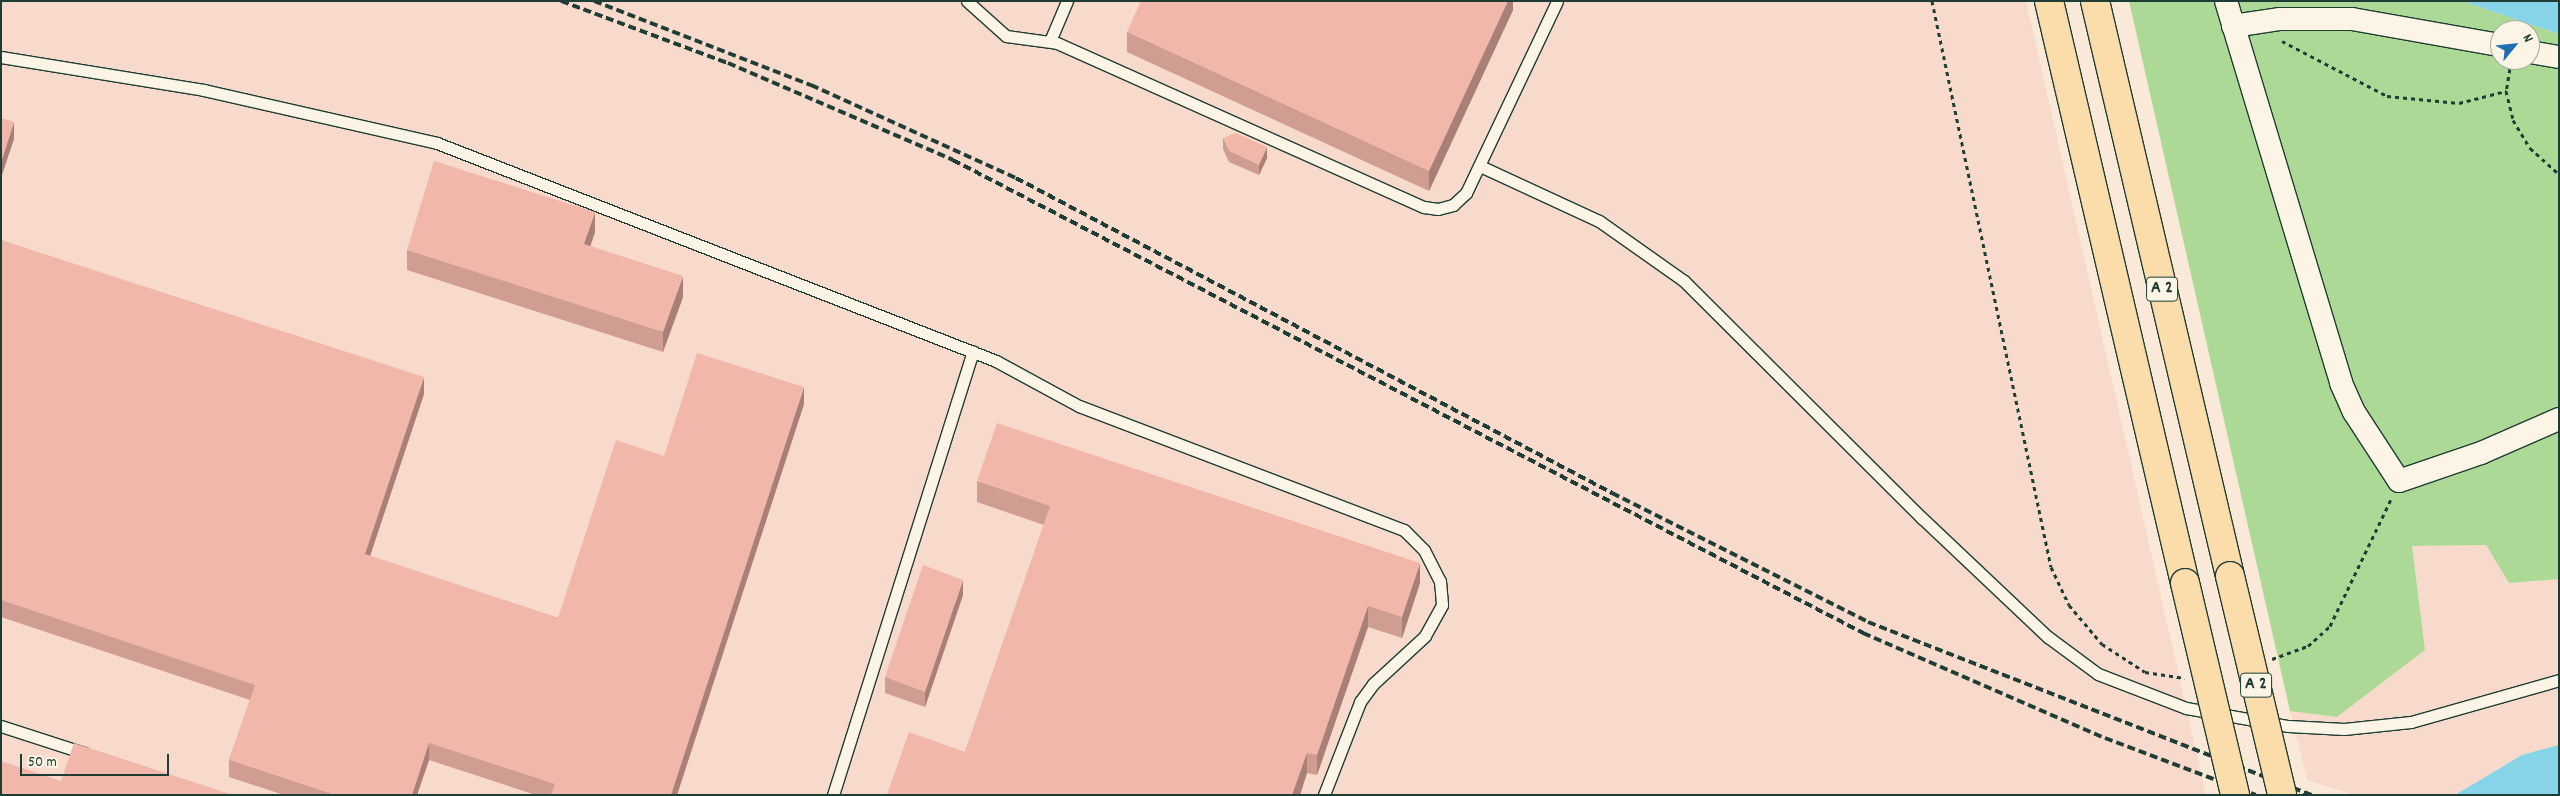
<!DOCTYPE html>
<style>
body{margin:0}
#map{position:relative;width:2560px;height:796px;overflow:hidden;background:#fae9d9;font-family:Dekko,sans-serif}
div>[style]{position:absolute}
.built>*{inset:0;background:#f7dacb}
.green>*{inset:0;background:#add997}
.water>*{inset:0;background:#87d3e7}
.path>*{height:3px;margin-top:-1.5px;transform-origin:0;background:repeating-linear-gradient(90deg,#1f3d34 0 4px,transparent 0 8px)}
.roads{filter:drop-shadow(1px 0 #1f3d34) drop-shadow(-1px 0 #1f3d34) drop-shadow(0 1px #1f3d34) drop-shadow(0 -1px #1f3d34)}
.service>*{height:11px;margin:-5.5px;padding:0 5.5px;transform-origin:5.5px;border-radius:5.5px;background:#fcf5e5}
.minor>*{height:22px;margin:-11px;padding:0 11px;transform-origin:11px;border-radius:11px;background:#fcf5e5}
.motorway>*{height:28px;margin:-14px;padding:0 14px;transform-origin:14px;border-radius:14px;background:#faddab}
.rail>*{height:4px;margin-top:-2px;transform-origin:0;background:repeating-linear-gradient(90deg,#1f3d34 0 8px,transparent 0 12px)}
.bridges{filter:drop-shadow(1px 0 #1f3d34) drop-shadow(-1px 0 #1f3d34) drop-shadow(0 1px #1f3d34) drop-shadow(0 -1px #1f3d34)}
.motorway-bridge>*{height:28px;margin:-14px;padding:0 14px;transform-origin:14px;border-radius:14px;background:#faddab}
.wall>*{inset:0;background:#cf9d92}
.shaded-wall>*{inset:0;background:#a98077}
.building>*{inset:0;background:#f1b7aa}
span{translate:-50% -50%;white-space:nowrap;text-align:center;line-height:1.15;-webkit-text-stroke:4px #fcf5e5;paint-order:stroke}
.shield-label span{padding:1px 4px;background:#fcf5e5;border:1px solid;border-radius:4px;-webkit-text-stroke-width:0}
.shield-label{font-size:18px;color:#1f3d34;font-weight:700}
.frame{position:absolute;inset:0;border:2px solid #1f3d34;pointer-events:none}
.north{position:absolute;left:2490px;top:20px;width:50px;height:50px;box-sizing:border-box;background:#fcf5e5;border:1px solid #a4ab9e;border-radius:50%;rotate:62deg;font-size:14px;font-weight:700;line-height:20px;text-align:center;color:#1f3d34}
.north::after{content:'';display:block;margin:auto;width:18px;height:22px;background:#1f6fb2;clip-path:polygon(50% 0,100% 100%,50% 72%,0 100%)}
.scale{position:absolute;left:20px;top:754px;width:149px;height:22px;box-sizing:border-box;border:2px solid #1f3d34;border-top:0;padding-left:6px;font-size:15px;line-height:18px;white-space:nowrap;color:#1f3d34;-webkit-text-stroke:4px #fcf5e5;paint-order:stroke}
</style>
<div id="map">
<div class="built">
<div style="clip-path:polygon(1px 1px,2026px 1px,2206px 795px,1px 795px)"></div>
<div style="clip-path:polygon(2486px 545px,2509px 583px,2559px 579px,2559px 745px,2522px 755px,2455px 795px,2354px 795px,2307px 780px,2290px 711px,2337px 717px,2425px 650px,2412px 546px)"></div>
</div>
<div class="green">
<div style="clip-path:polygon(evenodd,2129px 1px,2462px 1px,2559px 34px,2559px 579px,2509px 583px,2486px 545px,2412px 546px,2425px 650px,2337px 717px,2290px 711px,2129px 1px,2500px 30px,2530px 30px,2530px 60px,2500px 60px,2500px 30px)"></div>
</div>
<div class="water">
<div style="clip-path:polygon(2462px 1px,2559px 1px,2559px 34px)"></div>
<div style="clip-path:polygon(2559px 745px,2559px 795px,2455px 795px,2522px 755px)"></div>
</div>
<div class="path">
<div style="left:1932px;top:1px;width:578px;rotate:78.13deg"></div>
<div style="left:2051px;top:567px;width:42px;rotate:64.7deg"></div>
<div style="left:2069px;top:605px;width:51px;rotate:49.8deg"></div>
<div style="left:2102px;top:644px;width:51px;rotate:33.1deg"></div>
<div style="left:2145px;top:672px;width:40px;rotate:8.5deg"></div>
<div style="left:2282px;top:41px;width:119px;rotate:27.6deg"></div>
<div style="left:2387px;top:96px;width:72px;rotate:5.6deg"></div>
<div style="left:2459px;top:103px;width:49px;rotate:-14.3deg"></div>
<div style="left:2511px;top:61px;width:30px;rotate:99deg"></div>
<div style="left:2506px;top:91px;width:30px;rotate:76deg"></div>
<div style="left:2513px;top:120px;width:33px;rotate:59deg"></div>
<div style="left:2530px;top:148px;width:39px;rotate:42deg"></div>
<div style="left:2272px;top:659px;width:38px;rotate:-20deg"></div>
<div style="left:2308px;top:646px;width:30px;rotate:-42deg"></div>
<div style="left:2330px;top:626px;width:141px;rotate:-64.3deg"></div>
</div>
<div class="roads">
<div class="service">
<div style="left:967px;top:1px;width:52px;rotate:41.9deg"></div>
<div style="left:1006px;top:36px;width:51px;rotate:7.8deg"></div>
<div style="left:1057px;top:43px;width:402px;rotate:24.1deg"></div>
<div style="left:1424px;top:207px;width:14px;rotate:8deg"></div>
<div style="left:1438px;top:209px;width:16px;rotate:-15deg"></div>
<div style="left:1453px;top:205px;width:18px;rotate:-43deg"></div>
<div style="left:1466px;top:193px;width:212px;rotate:-64.6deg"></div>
<div style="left:1050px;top:41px;width:43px;rotate:-67deg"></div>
<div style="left:1px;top:57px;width:206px;rotate:9.2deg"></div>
<div style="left:204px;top:90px;width:239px;rotate:12.8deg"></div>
<div style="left:437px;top:143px;width:600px;rotate:21.3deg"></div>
<div style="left:996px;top:361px;width:94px;rotate:28.5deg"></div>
<div style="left:1079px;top:406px;width:348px;rotate:20.9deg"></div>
<div style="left:1404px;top:530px;width:28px;rotate:45deg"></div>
<div style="left:1424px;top:550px;width:35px;rotate:63deg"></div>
<div style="left:1440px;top:581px;width:24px;rotate:85deg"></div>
<div style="left:1442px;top:605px;width:35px;rotate:119deg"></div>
<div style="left:1425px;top:636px;width:71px;rotate:137.3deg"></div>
<div style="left:1373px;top:684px;width:22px;rotate:126deg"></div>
<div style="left:1360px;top:702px;width:100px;rotate:111.2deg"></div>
<div style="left:1480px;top:166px;width:131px;rotate:24.8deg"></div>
<div style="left:1599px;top:221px;width:104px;rotate:35.2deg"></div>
<div style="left:1684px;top:281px;width:336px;rotate:44.9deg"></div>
<div style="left:1922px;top:518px;width:173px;rotate:43.4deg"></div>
<div style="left:2048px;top:637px;width:62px;rotate:36.5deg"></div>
<div style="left:2098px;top:674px;width:94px;rotate:21.1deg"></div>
<div style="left:2186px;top:708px;width:104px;rotate:10deg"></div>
<div style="left:2288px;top:726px;width:56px;rotate:3.1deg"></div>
<div style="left:2344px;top:729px;width:67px;rotate:-6deg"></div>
<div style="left:2411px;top:722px;width:154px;rotate:-15.8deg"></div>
<div style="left:1px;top:726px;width:87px;rotate:18deg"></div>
<div style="left:833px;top:795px;width:465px;rotate:-72.5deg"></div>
</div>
<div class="minor">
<div style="left:2226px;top:1px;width:399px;rotate:73.2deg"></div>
<div style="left:2341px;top:383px;width:32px;rotate:66deg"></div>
<div style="left:2354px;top:412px;width:82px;rotate:56.9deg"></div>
<div style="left:2399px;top:481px;width:87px;rotate:-18.9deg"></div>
<div style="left:2481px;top:453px;width:85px;rotate:-23.6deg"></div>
<div style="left:2233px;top:26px;width:48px;rotate:-8.5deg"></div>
<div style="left:2280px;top:19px;width:72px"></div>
<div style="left:2352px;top:19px;width:150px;rotate:10deg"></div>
<div style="left:2530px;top:52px;width:29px;rotate:10deg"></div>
</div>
<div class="motorway">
<div style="left:2049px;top:1px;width:598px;rotate:76.85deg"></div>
<div style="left:2095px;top:1px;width:591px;rotate:76.79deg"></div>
</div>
</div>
<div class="rail">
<div style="left:561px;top:1px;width:178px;rotate:20.4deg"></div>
<div style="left:728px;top:63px;width:245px;rotate:23.3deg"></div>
<div style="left:953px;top:160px;width:1026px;rotate:27.46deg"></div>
<div style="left:1863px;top:633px;width:264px;rotate:23.5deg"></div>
<div style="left:2105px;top:738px;width:161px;rotate:20.7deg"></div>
<div style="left:594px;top:1px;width:233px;rotate:21.2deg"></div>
<div style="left:811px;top:85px;width:225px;rotate:24.4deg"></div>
<div style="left:1016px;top:178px;width:674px;rotate:27.86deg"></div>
<div style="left:1612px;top:493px;width:287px;rotate:26.7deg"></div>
<div style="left:1868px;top:622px;width:477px;rotate:21.3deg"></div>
</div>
<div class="bridges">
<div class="motorway-bridge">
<div style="left:2230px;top:576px;width:225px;rotate:76.6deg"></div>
<div style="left:2185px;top:583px;width:218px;rotate:76.7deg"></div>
</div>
</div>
<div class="wall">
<div style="clip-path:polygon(1513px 1px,1513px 10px,1429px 191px,1127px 52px,1127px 32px)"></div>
<div style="clip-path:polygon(1223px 138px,1267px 158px,1259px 175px,1229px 162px,1223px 149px)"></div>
<div style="clip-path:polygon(595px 232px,590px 246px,683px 297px,663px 352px,407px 270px,407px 250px)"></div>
<div style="clip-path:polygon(1px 240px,424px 394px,370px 556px,558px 618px,664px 456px,804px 404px,677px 795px,536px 795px,429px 760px,417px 795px,284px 795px,229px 777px,229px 760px,250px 700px,1px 617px)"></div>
<div style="clip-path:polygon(977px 481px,1420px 583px,1402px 638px,1368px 627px,1317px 775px,1307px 773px,1300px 795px,887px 795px,965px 752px,1044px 525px,977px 502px)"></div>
<div style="clip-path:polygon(963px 595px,925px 707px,885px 693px,885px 677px)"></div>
</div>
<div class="shaded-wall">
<div style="clip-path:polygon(1508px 1px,1513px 1px,1513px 10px,1429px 191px,1429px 171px)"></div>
<div style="clip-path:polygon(14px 122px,14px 139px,1px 178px,1px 162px)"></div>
<div style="clip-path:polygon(1267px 147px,1267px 158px,1259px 175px,1259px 165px)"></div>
<div style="clip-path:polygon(595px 212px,595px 232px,584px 265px,584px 244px)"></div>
<div style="clip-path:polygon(683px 276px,683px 297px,663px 352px,663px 332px)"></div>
<div style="clip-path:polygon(424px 377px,424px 394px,365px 571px,365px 554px)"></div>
<div style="clip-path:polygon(804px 387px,804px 404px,677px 795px,671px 795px)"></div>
<div style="clip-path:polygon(1420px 563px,1420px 583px,1402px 638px,1402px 617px)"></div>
<div style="clip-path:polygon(963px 580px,963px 595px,925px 707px,925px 692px)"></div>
<div style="clip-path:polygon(1368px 606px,1368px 627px,1317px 775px,1317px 755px)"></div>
<div style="clip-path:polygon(429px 743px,429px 760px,417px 795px,412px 795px)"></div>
<div style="clip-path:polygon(1307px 753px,1307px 773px,1300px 795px,1292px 795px)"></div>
</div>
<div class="building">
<div style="clip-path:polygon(1141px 1px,1508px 1px,1429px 171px,1127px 32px)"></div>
<div style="clip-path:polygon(1px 118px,14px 122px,1px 162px)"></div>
<div style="clip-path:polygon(1236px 133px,1267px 147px,1259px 165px,1229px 151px,1223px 138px)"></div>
<div style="clip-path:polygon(434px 161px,595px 212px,584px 244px,683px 276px,663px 332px,407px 250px)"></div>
<div style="clip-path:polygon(1px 240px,424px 377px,365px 554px,558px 618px,616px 440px,664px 456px,697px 353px,804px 387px,671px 795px,551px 795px,555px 784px,429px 743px,412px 795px,335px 795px,229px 760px,255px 685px,1px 600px)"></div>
<div style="clip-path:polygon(997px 423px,1420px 563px,1402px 617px,1368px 606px,1317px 755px,1307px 753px,1292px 795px,887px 795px,909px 732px,965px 752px,1050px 506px,977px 481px)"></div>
<div style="clip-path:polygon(923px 565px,963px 580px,925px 692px,885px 677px)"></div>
<div style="clip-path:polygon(74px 743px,233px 795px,1px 795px,1px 761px,61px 781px)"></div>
</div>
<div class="shield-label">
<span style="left:2162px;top:289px">A 2</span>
<span style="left:2256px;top:685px">A 2</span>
</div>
<div class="frame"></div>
<div class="north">N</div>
<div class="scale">50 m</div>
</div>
